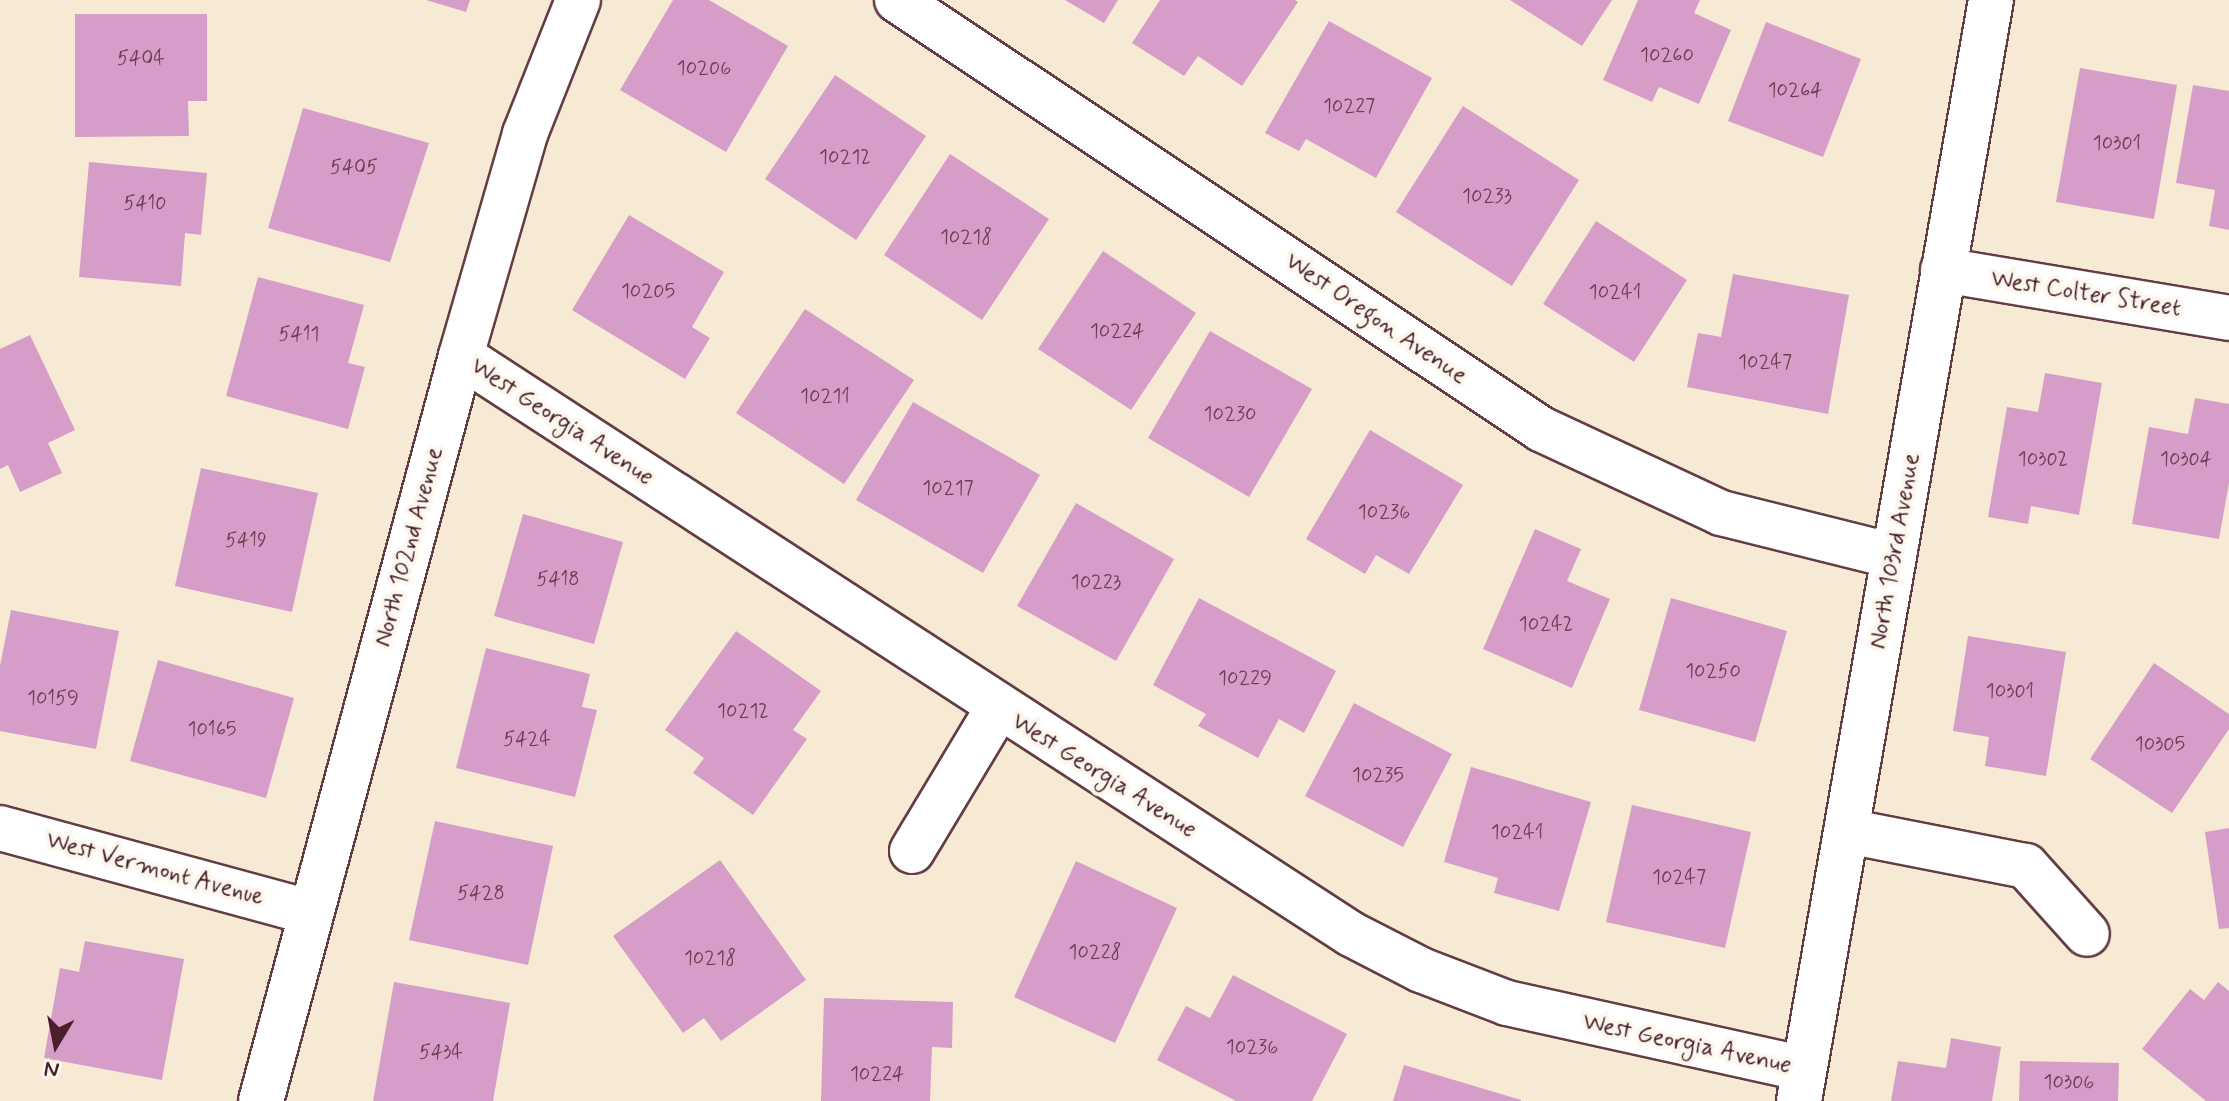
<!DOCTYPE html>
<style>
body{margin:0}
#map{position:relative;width:2229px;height:1101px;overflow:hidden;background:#f7ead5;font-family:Mynerve,sans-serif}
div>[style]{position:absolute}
.building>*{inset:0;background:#d69dc9}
.roads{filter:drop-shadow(2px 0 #643d44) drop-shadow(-2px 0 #643d44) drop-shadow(0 2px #643d44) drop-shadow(0 -2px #643d44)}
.minor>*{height:44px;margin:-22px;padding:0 22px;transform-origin:22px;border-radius:22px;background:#fff}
span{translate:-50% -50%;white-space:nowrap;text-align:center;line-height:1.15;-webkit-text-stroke:8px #fbf7ec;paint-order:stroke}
.number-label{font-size:20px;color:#6d3e52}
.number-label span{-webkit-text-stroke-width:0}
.street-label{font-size:24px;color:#4a1f2b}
.north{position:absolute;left:16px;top:1005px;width:80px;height:80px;-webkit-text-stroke:6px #fbf7ec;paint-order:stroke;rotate:190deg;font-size:22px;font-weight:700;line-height:32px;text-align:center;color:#4a1f2b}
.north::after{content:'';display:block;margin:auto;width:28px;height:36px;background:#4a1f2b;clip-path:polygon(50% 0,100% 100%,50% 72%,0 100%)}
</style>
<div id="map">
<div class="building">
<div style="clip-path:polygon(426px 0,470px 0,466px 12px)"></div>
<div style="clip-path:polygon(673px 0,709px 0,788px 46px,726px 152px,620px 90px)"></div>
<div style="clip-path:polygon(1065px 0,1118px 0,1104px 23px)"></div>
<div style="clip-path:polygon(1160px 0,1295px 0,1298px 2px,1242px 86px,1198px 56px,1184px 76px,1132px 43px)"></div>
<div style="clip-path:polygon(1510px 0,1612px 0,1582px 46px)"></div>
<div style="clip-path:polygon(1638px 0,1700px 0,1694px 13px,1731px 30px,1699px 104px,1659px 87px,1652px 102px,1603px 80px)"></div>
<div style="clip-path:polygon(75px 14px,207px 14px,207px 101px,188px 101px,189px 136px,75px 137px)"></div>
<div style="clip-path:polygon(1329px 21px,1432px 78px,1376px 178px,1306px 139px,1299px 151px,1265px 133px)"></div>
<div style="clip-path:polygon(1766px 22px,1861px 59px,1823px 157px,1728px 121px)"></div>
<div style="clip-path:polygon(2080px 68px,2177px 85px,2154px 219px,2056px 202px)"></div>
<div style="clip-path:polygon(835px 75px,926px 136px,856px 240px,765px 179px)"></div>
<div style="clip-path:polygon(2193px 85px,2229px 91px,2229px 230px,2209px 226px,2215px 190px,2176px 183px)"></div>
<div style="clip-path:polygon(1463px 106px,1579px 180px,1512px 286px,1396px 212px)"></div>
<div style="clip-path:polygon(303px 108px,429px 143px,390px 262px,268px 228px)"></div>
<div style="clip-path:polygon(950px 154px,1049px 219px,982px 320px,884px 255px)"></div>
<div style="clip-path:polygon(89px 162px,207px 173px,201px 235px,185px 233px,181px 286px,79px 277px)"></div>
<div style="clip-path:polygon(629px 215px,724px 272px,692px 327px,710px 338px,685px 379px,572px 310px)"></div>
<div style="clip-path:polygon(1596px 221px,1687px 280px,1634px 362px,1543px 304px)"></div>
<div style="clip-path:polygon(1103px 251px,1196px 313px,1131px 410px,1038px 349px)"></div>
<div style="clip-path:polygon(1733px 274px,1849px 295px,1828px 414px,1687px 387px,1698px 333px,1721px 337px)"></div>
<div style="clip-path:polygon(258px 277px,364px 305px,348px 363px,365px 367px,348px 429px,226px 396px)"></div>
<div style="clip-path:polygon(805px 309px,914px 380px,844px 484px,736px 413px)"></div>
<div style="clip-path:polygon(1210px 331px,1312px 389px,1249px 497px,1148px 438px)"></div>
<div style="clip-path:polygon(30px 335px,75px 430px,48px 443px,62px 473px,20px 492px,8px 465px,0 469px,0 349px)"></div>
<div style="clip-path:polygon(2045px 373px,2102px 383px,2079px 515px,2031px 506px,2028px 524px,1988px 517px,2007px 407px,2038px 412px)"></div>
<div style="clip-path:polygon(2195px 398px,2229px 404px,2229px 483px,2219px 539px,2132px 524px,2149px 427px,2188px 434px)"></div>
<div style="clip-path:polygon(913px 402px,1040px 475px,983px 573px,856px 500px)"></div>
<div style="clip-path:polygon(1370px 430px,1463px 485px,1409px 574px,1376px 555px,1365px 574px,1306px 539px)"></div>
<div style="clip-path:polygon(201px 468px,318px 493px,292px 612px,175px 586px)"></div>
<div style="clip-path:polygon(1076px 503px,1174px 559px,1116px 661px,1017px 606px)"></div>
<div style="clip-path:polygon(523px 514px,623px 542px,594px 644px,494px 616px)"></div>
<div style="clip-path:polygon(1535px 529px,1581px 549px,1567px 581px,1610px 599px,1572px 688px,1483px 649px)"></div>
<div style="clip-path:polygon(1199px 598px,1336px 671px,1304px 733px,1279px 719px,1258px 758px,1198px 726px,1206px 714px,1153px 685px)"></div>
<div style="clip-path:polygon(1671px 598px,1787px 631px,1755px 742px,1639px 710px)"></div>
<div style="clip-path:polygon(11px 610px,119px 631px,96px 749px,0 731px,0 666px)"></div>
<div style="clip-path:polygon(736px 631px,821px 691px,793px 730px,807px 739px,753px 815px,693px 773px,704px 758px,665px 730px)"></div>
<div style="clip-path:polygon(1968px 636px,2066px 652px,2046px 776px,1985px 766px,1989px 737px,1953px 731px)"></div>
<div style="clip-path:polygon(486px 648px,590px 674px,582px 707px,597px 710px,575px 797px,456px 768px)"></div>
<div style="clip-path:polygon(158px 660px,294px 698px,266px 798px,130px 761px)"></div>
<div style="clip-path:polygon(2154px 663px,2229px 714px,2229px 729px,2172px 813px,2090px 759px)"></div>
<div style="clip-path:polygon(1354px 703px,1452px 754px,1403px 847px,1305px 796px)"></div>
<div style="clip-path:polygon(1471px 767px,1591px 802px,1559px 911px,1494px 893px,1498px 878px,1444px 862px)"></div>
<div style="clip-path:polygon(1632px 805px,1751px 832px,1725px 948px,1606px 922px)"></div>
<div style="clip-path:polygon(435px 821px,553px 846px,528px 965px,409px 940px)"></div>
<div style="clip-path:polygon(2229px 828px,2229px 928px,2219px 929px,2205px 832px)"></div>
<div style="clip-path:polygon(720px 860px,806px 980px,721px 1041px,704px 1018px,683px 1033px,613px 936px)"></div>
<div style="clip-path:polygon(1076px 861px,1177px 908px,1115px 1043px,1014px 997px)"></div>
<div style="clip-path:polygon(85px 941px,184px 959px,162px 1080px,44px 1058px,60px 968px,79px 972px)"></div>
<div style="clip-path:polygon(1233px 975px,1347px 1034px,1312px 1101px,1236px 1101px,1157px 1060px,1186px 1006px,1210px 1018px)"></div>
<div style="clip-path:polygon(394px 982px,510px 1003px,493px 1101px,373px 1101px)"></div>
<div style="clip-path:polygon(2218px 982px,2229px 991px,2229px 1101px,2206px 1101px,2142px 1049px,2190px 989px,2204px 1000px)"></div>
<div style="clip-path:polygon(824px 998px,953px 1002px,952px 1048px,932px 1047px,930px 1101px,821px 1101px)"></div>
<div style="clip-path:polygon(1951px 1038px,2001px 1047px,1992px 1101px,1891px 1101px,1898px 1061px,1946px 1068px)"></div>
<div style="clip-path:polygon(2020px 1061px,2119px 1063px,2118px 1101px,2019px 1101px)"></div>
<div style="clip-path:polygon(1404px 1065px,1521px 1100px,1521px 1101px,1393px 1101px)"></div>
</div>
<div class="roads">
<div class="minor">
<div style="left:897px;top:0;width:774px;rotate:33.67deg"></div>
<div style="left:1541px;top:429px;width:199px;rotate:25deg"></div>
<div style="left:1721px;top:513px;width:178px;rotate:14deg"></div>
<div style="left:1943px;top:270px;width:290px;rotate:9.5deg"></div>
<div style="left:461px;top:356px;width:1061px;rotate:33deg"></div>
<div style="left:1351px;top:934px;width:79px;rotate:27.2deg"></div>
<div style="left:1421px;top:970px;width:92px;rotate:21deg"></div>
<div style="left:1507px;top:1003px;width:304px;rotate:12.5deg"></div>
<div style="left:0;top:828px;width:320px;rotate:15.2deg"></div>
<div style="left:1847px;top:831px;width:182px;rotate:11.1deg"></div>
<div style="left:2026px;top:866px;width:91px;rotate:48.1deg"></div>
<div style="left:912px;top:851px;width:167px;rotate:-59deg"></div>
<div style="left:261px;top:1101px;width:771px;rotate:-74.97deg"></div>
<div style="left:461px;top:356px;width:231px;rotate:-73.9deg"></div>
<div style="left:525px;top:134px;width:144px;rotate:-68.4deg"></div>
<div style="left:1799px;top:1101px;width:1118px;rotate:-80.11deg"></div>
</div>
</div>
<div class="number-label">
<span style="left:1667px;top:55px">10260</span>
<span style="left:141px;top:58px">5404</span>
<span style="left:704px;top:68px">10206</span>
<span style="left:1795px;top:90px">10264</span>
<span style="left:1349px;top:106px">10227</span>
<span style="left:2117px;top:143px">10301</span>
<span style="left:845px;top:157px">10212</span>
<span style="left:354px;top:167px">5405</span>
<span style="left:1487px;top:196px">10233</span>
<span style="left:145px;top:203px">5410</span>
<span style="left:966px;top:237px">10218</span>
<span style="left:648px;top:291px">10205</span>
<span style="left:1615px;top:292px">10241</span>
<span style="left:1117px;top:331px">10224</span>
<span style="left:299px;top:334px">5411</span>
<span style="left:1765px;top:362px">10247</span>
<span style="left:825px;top:396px">10211</span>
<span style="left:1230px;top:414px">10230</span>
<span style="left:2043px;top:459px">10302</span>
<span style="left:2186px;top:459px">10304</span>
<span style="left:948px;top:488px">10217</span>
<span style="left:1384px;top:512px">10236</span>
<span style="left:246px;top:540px">5419</span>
<span style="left:558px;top:579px">5418</span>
<span style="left:1096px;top:582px">10223</span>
<span style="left:1546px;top:624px">10242</span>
<span style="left:1713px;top:671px">10250</span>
<span style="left:1245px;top:678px">10229</span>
<span style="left:2010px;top:691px">10301</span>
<span style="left:53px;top:698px">10159</span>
<span style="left:743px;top:711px">10212</span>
<span style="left:212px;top:729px">10165</span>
<span style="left:527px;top:739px">5424</span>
<span style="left:2160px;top:744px">10305</span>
<span style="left:1378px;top:775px">10235</span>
<span style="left:1517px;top:832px">10241</span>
<span style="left:1679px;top:877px">10247</span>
<span style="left:481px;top:893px">5428</span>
<span style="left:1095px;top:952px">10228</span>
<span style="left:710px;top:958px">10218</span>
<span style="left:1252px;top:1047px">10236</span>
<span style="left:441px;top:1052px">5434</span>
<span style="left:877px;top:1074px">10224</span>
<span style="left:2069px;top:1082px">10306</span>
</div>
<div class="street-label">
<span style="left:2086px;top:294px;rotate:9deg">West Colter Street</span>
<span style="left:1376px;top:319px;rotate:34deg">West Oregon Avenue</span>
<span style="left:562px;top:422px;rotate:33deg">West Georgia Avenue</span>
<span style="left:409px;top:547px;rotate:-75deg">North 102nd Avenue</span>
<span style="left:1895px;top:551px;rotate:-80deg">North 103rd Avenue</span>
<span style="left:1104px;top:776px;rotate:32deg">West Georgia Avenue</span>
<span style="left:155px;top:869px;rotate:15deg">West Vermont Avenue</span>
<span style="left:1687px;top:1044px;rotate:12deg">West Georgia Avenue</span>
</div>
<div class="north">N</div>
</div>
